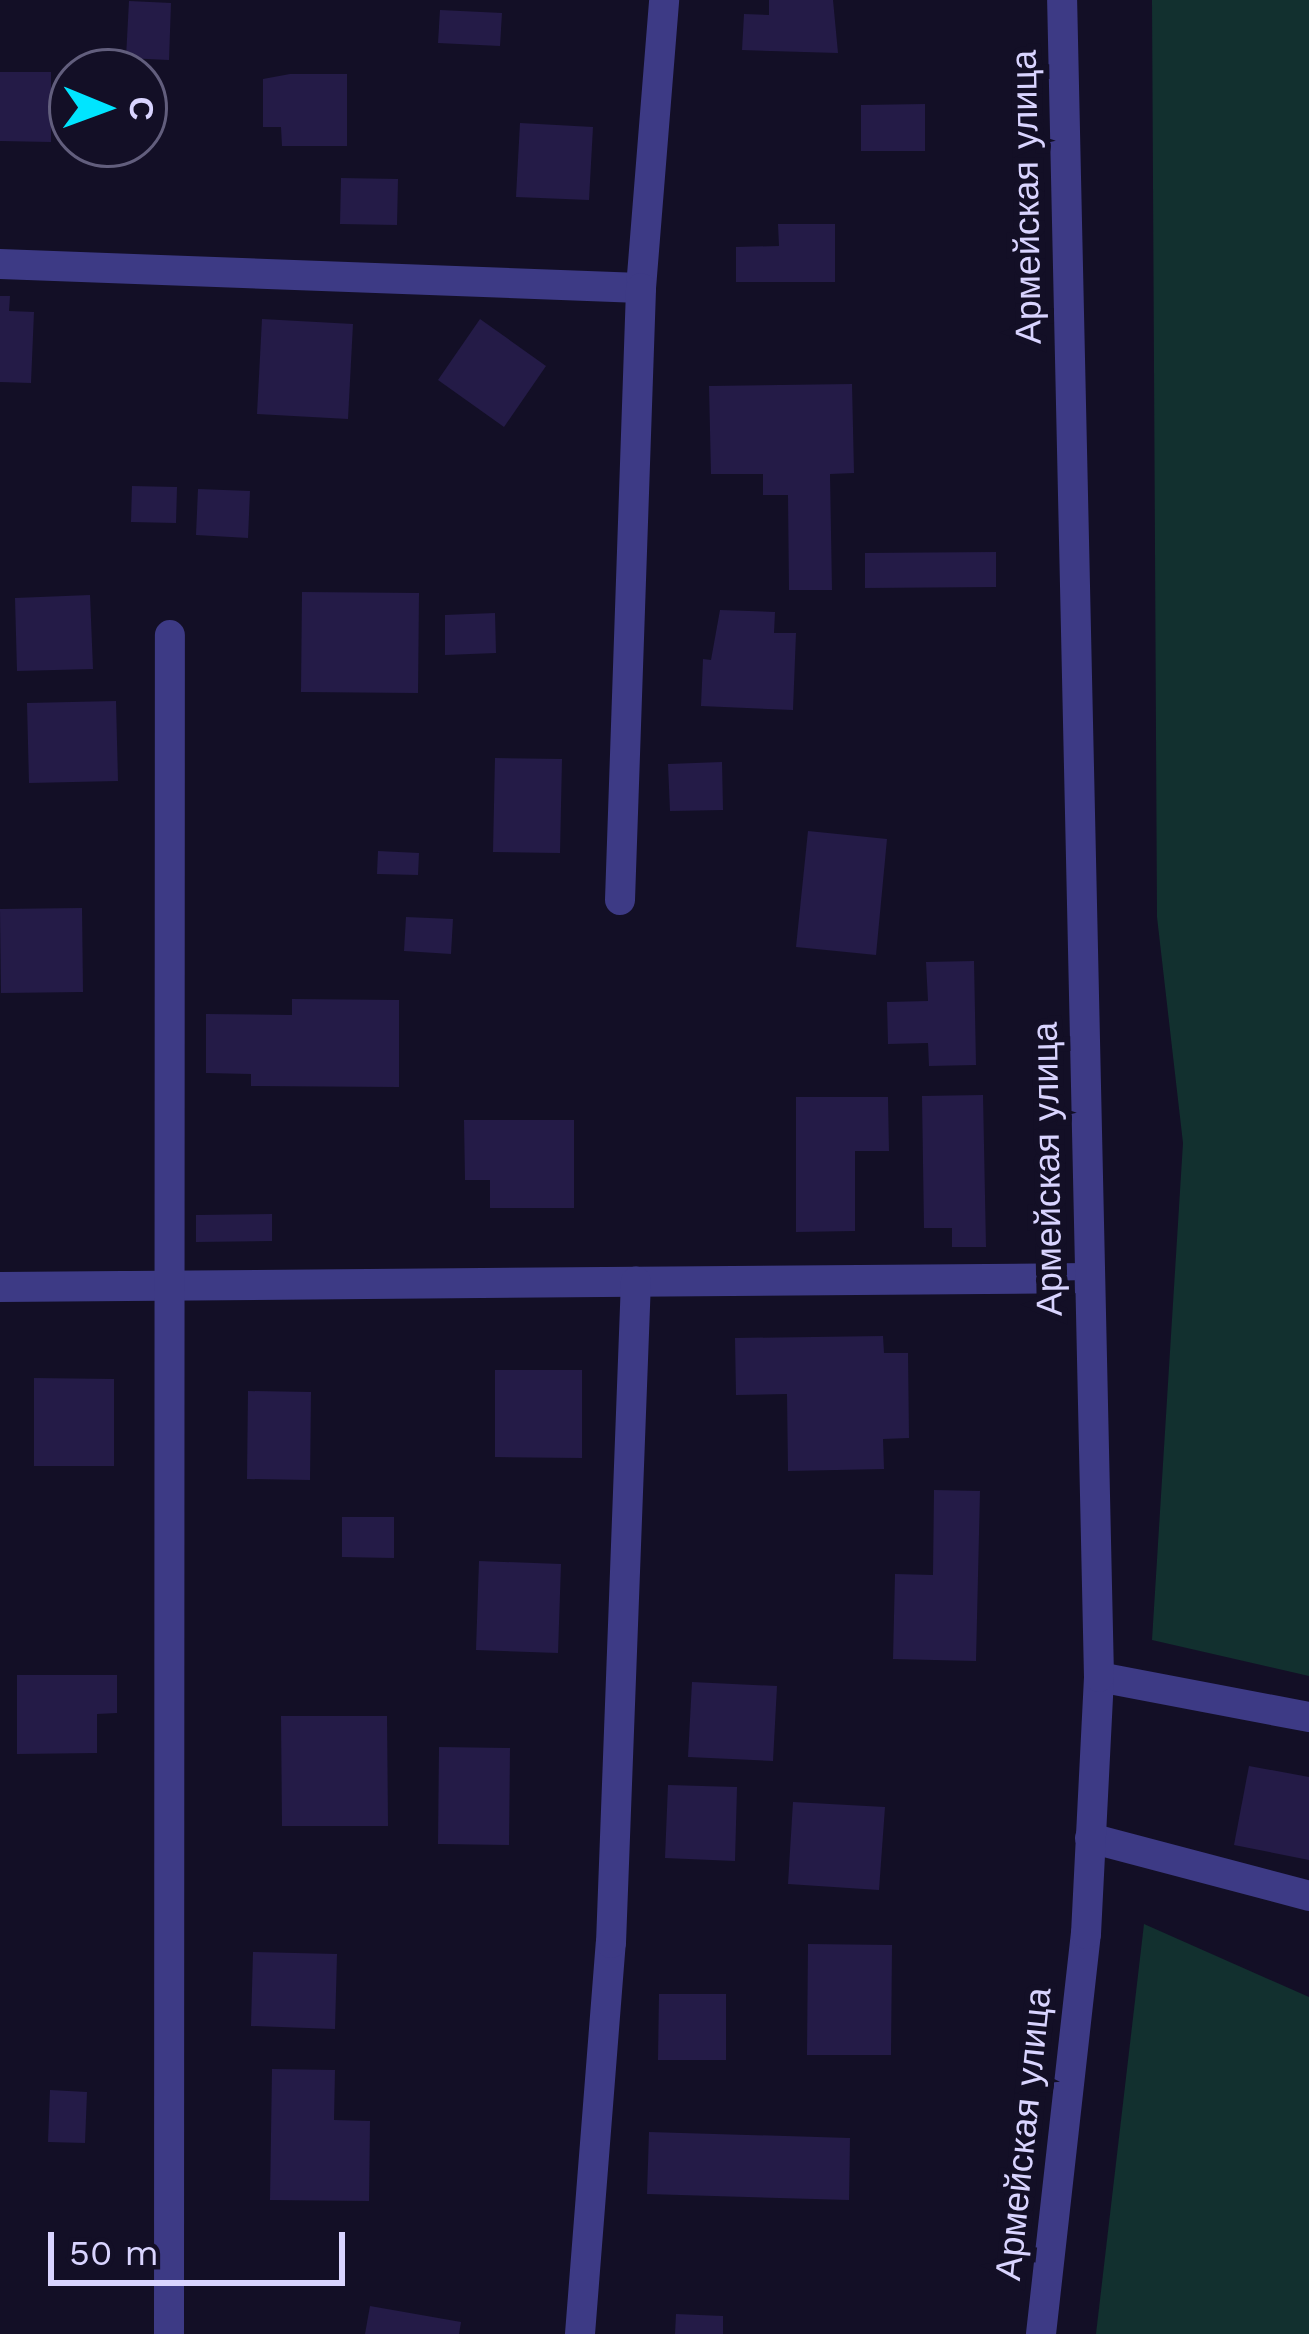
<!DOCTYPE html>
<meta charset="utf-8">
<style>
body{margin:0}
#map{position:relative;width:1309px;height:2334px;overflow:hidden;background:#130f26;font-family:"Work Sans",sans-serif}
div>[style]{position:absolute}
.green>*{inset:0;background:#12302f}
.building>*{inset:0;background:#241b47}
.street>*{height:30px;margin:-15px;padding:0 15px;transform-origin:15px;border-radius:15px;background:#3d3a85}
span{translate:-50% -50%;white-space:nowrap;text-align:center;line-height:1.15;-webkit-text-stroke:12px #130f26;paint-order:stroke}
.street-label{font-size:36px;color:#d9d4ff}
.north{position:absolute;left:48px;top:48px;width:120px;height:120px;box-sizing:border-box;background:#130f26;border:3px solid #625e7d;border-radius:50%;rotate:91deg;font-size:33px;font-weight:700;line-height:48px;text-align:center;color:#d9d4ff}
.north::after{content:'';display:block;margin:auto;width:42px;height:54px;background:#00e5ff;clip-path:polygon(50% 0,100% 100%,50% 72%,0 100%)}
.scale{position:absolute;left:48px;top:2232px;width:297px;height:54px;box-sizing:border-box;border:6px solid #d9d4ff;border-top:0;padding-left:15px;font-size:36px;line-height:42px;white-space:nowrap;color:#d9d4ff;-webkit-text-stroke:9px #130f26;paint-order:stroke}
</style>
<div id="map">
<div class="green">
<div style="clip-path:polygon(1152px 0,1309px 0,1309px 1676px,1152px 1640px,1183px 1143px,1157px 917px)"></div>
<div style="clip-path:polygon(1144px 1924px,1309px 1997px,1309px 2334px,1096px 2334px)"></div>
</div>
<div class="building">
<div style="clip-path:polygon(769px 0,833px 0,838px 53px,742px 50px,744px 14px,769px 15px)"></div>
<div style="clip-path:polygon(129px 1px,171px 3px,169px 60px,126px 58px)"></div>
<div style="clip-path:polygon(440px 10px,502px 13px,500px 46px,438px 43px)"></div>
<div style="clip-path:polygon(0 72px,51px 72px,51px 142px,0 141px)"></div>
<div style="clip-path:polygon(290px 74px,347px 74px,347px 146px,282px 146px,281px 127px,263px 127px,263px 79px)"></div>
<div style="clip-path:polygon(925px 104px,925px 151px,861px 151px,861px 105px)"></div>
<div style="clip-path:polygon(520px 123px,593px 127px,589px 200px,516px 197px)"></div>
<div style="clip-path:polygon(341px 178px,398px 179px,397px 225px,340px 224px)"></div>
<div style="clip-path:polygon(778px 224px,835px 224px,835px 282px,736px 282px,736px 247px,779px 246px)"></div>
<div style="clip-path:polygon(0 296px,10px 296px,9px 311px,34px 312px,31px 383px,0 382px)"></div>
<div style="clip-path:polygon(262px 319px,353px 324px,348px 419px,257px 414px)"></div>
<div style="clip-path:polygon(480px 319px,546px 366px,504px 427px,438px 380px)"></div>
<div style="clip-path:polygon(852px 384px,854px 473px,830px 474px,832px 590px,789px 590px,788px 495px,763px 495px,763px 474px,711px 474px,709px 386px)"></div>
<div style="clip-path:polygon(132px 486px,177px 487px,176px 523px,131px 522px)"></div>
<div style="clip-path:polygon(198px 489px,250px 491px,248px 538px,196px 535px)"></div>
<div style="clip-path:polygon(996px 552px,996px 587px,865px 588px,865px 553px)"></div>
<div style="clip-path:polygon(302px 592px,419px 593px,418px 693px,301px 692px)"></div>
<div style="clip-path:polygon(90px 595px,93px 669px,17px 671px,15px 598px)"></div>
<div style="clip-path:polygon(720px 610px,775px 612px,774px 633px,796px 633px,793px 710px,701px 706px,703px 659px,711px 660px)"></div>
<div style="clip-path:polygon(495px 613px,496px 653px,445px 655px,445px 615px)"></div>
<div style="clip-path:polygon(116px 701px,118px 781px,29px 783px,27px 703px)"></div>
<div style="clip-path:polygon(495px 758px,562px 759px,560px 853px,493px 852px)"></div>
<div style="clip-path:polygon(722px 762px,723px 810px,670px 811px,668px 764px)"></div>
<div style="clip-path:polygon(808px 831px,887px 839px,876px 955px,796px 947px)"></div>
<div style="clip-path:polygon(378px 851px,419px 853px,418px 875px,377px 874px)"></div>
<div style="clip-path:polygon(82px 908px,83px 992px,1px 993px,0 909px)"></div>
<div style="clip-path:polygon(406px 917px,453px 919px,451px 954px,404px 951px)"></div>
<div style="clip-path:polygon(974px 961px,976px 1065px,929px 1066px,928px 1043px,888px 1044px,887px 1002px,928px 1001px,926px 962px)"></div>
<div style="clip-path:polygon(292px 999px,399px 1000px,399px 1087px,251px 1086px,251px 1074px,206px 1073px,206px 1014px,292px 1015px)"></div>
<div style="clip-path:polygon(983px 1095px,986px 1247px,952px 1247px,952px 1228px,924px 1228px,922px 1096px)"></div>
<div style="clip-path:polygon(796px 1097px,888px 1097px,889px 1151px,855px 1151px,855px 1231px,796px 1232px)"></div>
<div style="clip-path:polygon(464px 1120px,574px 1120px,574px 1208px,490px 1208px,490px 1180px,465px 1180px)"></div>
<div style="clip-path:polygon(272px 1214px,272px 1241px,196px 1242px,196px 1215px)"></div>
<div style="clip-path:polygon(883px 1336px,884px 1353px,908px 1353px,909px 1438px,883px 1439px,884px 1469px,788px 1471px,787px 1394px,736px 1395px,735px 1338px)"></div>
<div style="clip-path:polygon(495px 1370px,582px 1370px,582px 1458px,495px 1457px)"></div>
<div style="clip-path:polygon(34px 1378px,114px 1379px,114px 1466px,34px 1466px)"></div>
<div style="clip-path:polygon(248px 1391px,311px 1392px,310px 1480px,247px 1479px)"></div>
<div style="clip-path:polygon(934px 1490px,980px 1491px,976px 1661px,893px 1659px,895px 1574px,933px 1575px)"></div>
<div style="clip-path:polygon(342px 1517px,394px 1517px,394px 1558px,342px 1557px)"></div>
<div style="clip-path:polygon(479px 1561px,561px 1564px,558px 1653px,476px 1650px)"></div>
<div style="clip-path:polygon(17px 1675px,117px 1675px,117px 1713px,97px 1714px,97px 1753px,17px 1754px)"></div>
<div style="clip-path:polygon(692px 1682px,777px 1686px,773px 1761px,688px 1757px)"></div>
<div style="clip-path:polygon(281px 1716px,387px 1716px,388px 1826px,282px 1826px)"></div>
<div style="clip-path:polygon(439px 1747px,510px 1748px,509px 1845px,438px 1844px)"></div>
<div style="clip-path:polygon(1249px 1766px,1309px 1777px,1309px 1860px,1234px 1845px)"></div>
<div style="clip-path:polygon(668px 1785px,737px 1787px,735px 1861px,665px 1858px)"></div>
<div style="clip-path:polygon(793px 1802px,885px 1807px,879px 1890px,788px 1884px)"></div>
<div style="clip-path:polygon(808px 1944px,892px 1945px,891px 2055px,807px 2055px)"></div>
<div style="clip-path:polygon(253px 1952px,337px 1954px,335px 2029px,251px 2026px)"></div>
<div style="clip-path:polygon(659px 1994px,726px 1994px,726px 2060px,658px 2060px)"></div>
<div style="clip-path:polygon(272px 2069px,335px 2070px,334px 2120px,370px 2121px,369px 2201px,270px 2200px)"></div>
<div style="clip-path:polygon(50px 2090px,87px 2092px,85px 2143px,48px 2142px)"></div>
<div style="clip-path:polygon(649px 2132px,850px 2138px,849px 2200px,647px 2194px)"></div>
<div style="clip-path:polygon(370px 2306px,461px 2322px,459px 2334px,365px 2334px)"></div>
<div style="clip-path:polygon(676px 2314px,723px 2316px,723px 2334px,675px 2334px)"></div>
</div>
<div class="street">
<div style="left:0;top:264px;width:641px;rotate:2.14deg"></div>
<div style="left:641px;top:288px;width:289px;rotate:-85.4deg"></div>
<div style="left:620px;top:900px;width:612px;rotate:-88.03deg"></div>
<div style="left:0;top:1287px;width:1089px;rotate:-0.47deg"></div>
<div style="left:1099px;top:1677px;width:214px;rotate:10.8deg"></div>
<div style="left:1090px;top:1838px;width:227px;rotate:14.8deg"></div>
<div style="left:169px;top:2334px;width:1699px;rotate:-89.97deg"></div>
<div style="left:580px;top:2334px;width:392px;rotate:-85.5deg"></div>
<div style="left:611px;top:1943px;width:662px;rotate:-87.84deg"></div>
<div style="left:1041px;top:2334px;width:403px;rotate:-83.6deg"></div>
<div style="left:1086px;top:1934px;width:257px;rotate:-87.1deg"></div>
<div style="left:1099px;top:1677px;width:1677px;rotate:-91.26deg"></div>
</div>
<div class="street-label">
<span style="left:1027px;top:197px;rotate:-91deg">Армейская улица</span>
<span style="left:1048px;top:1169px;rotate:-91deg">Армейская улица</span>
<span style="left:1024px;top:2134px;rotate:-84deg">Армейская улица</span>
</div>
<div class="north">С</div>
<div class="scale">50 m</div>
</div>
